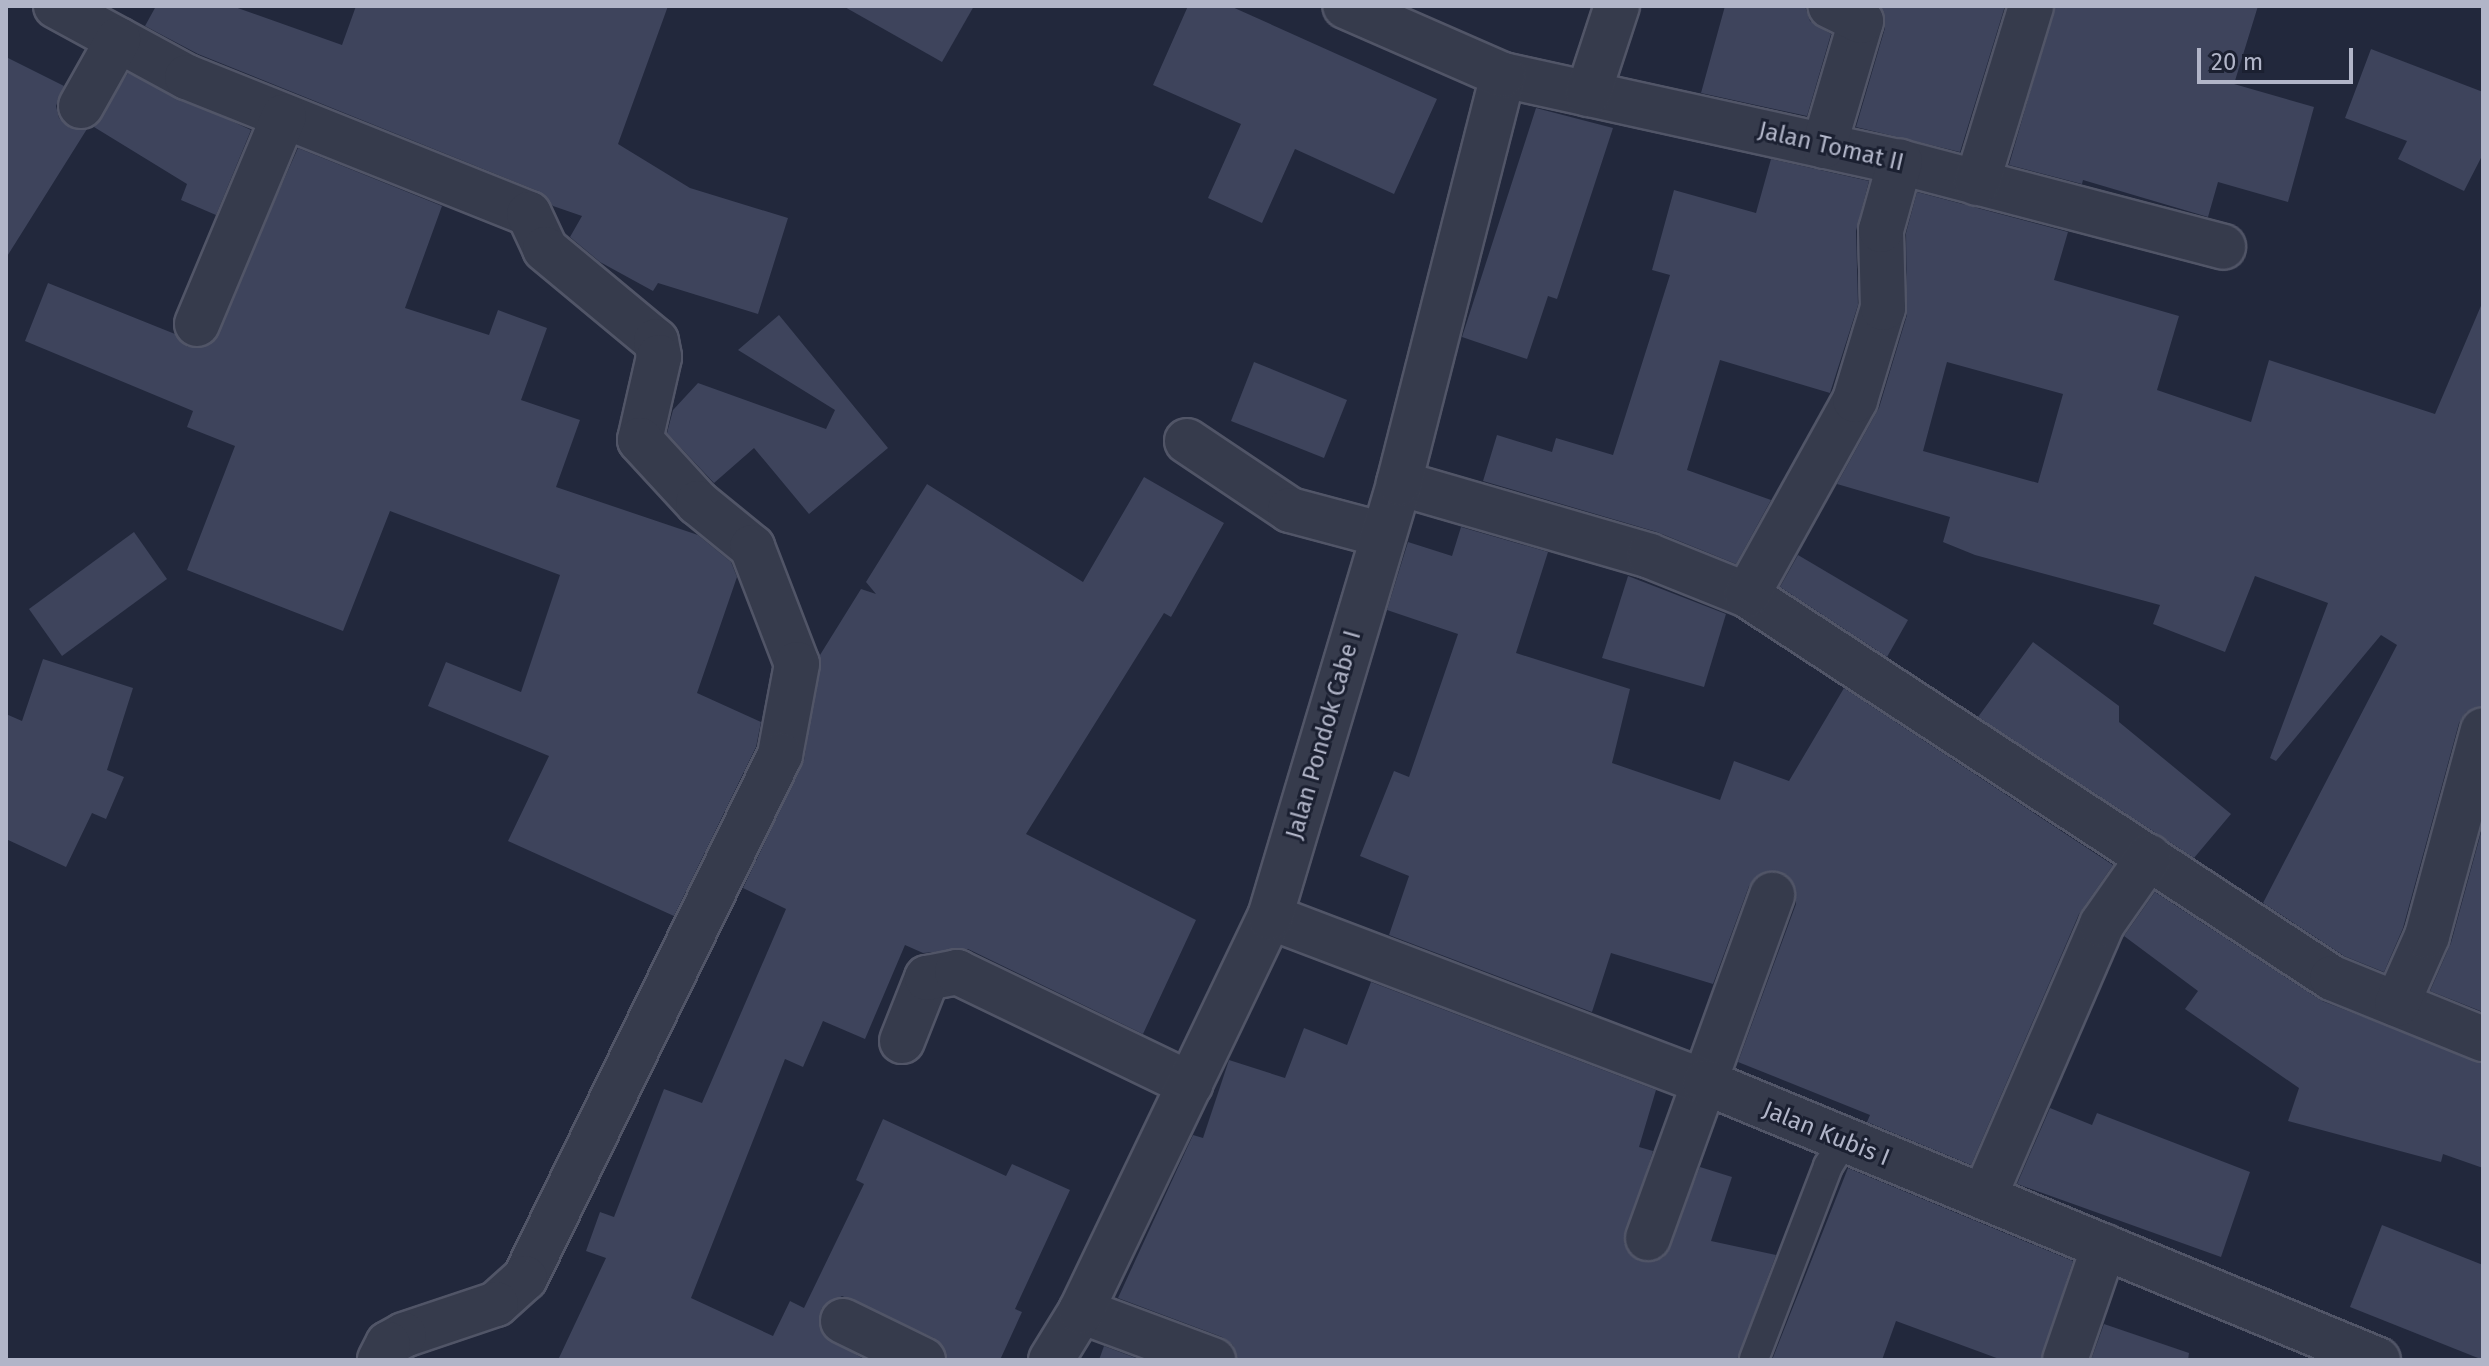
<!DOCTYPE html>
<style>
body{margin:0}
#map{position:relative;width:2489px;height:1366px;overflow:hidden;background:#22283c;font-family:"Fira Sans",sans-serif}
div>[style]{position:absolute}
.building>*{inset:0;background:#3e445c}
.roads{filter:drop-shadow(2px 0 #515567) drop-shadow(-2px 0 #515567) drop-shadow(0 2px #515567) drop-shadow(0 -2px #515567)}
.service>*{height:28px;margin:-14px;padding:0 14px;transform-origin:14px;border-radius:14px;background:#363b4c}
.minor>*{height:44px;margin:-22px;padding:0 22px;transform-origin:22px;border-radius:22px;background:#363b4c}
.tertiary>*{height:44px;margin:-22px;padding:0 22px;transform-origin:22px;border-radius:22px;background:#363b4c}
span{translate:-50% -50%;white-space:nowrap;text-align:center;line-height:1.15;-webkit-text-stroke:6px #1b2031;paint-order:stroke}
.street-label{font-size:24px;color:#b1b5c8}
.frame{position:absolute;inset:0;border:8px solid #b1b5c8;pointer-events:none}
.scale{position:absolute;left:2197px;top:48px;width:156px;height:36px;box-sizing:border-box;border:4px solid #b1b5c8;border-top:0;padding-left:10px;font-size:24px;line-height:28px;white-space:nowrap;color:#b1b5c8;-webkit-text-stroke:6px #1b2031;paint-order:stroke}
</style>
<div id="map">
<div class="building">
<div style="clip-path:polygon(156px 6px,232px 6px,342px 45px,356px 6px,668px 6px,618px 144px,690px 188px,788px 218px,758px 314px,658px 283px,653px 291px,600px 262px,570px 237px,582px 216px,553px 206px,538px 191px,198px 54px,145px 26px)"></div>
<div style="clip-path:polygon(843px 6px,974px 6px,942px 62px)"></div>
<div style="clip-path:polygon(1188px 6px,1230px 6px,1437px 99px,1394px 194px,1295px 149px,1262px 223px,1208px 198px,1241px 124px,1153px 85px)"></div>
<div style="clip-path:polygon(1725px 6px,1805px 6px,1810px 21px,1831px 34px,1807px 116px,1701px 93px)"></div>
<div style="clip-path:polygon(1881px 6px,2005px 6px,1960px 152px,1856px 127px,1885px 28px)"></div>
<div style="clip-path:polygon(2055px 6px,2258px 6px,2234px 84px,2314px 107px,2288px 202px,2218px 182px,2208px 217px,2083px 180px,2082px 184px,2009px 165px)"></div>
<div style="clip-path:polygon(2371px 49px,2483px 92px,2483px 154px,2464px 191px,2398px 159px,2407px 141px,2345px 118px)"></div>
<div style="clip-path:polygon(6px 57px,64px 86px,56px 106px,59px 118px,70px 128px,87px 129px,6px 258px)"></div>
<div style="clip-path:polygon(128px 73px,251px 130px,216px 215px,181px 200px,187px 184px,94px 127px)"></div>
<div style="clip-path:polygon(1536px 108px,1613px 128px,1557px 299px,1548px 296px,1527px 359px,1462px 337px)"></div>
<div style="clip-path:polygon(298px 148px,442px 206px,405px 308px,489px 335px,498px 310px,547px 328px,521px 400px,580px 420px,556px 487px,698px 535px,731px 562px,737px 577px,697px 693px,761px 722px,756px 747px,674px 916px,508px 841px,549px 756px,428px 706px,446px 662px,521px 692px,560px 575px,390px 511px,343px 631px,187px 570px,235px 446px,187px 427px,193px 411px,25px 341px,48px 283px,175px 334px,188px 347px,211px 344px)"></div>
<div style="clip-path:polygon(1771px 159px,1869px 181px,1856px 231px,1858px 305px,1830px 393px,1720px 360px,1687px 470px,1771px 500px,1736px 564px,1657px 532px,1483px 481px,1497px 435px,1552px 452px,1556px 438px,1613px 455px,1670px 275px,1652px 270px,1674px 190px,1756px 213px)"></div>
<div style="clip-path:polygon(evenodd,1917px 192px,2068px 232px,2054px 280px,2179px 316px,2157px 390px,2251px 422px,2269px 360px,2435px 414px,2483px 301px,2483px 706px,2466px 712px,2459px 723px,2403px 928px,2384px 972px,2344px 956px,2263px 903px,2397px 645px,2381px 635px,2276px 761px,2270px 758px,2328px 603px,2255px 576px,2225px 652px,2153px 624px,2160px 605px,1975px 555px,1943px 542px,1950px 517px,1837px 484px,1879px 408px,1907px 315px,1906px 233px,1917px 192px,1947px 362px,2063px 394px,2038px 483px,1923px 451px,1947px 362px)"></div>
<div style="clip-path:polygon(779px 315px,888px 448px,809px 514px,754px 448px,714px 483px,667px 433px,673px 410px,698px 383px,826px 429px,835px 410px,738px 350px)"></div>
<div style="clip-path:polygon(1254px 362px,1347px 400px,1324px 458px,1231px 421px)"></div>
<div style="clip-path:polygon(1144px 477px,1224px 523px,1171px 617px,1164px 613px,1026px 834px,1196px 920px,1143px 1034px,968px 949px,923px 953px,905px 945px,865px 1039px,823px 1021px,803px 1067px,785px 1059px,691px 1298px,773px 1336px,790px 1301px,804px 1308px,864px 1184px,856px 1180px,883px 1119px,1006px 1176px,1012px 1164px,1070px 1190px,1015px 1309px,1022px 1312px,1000px 1360px,948px 1360px,934px 1338px,842px 1296px,821px 1309px,822px 1334px,865px 1360px,558px 1360px,606px 1258px,586px 1251px,600px 1212px,614px 1217px,664px 1089px,702px 1103px,786px 909px,743px 888px,804px 760px,820px 655px,861px 589px,876px 594px,866px 582px,927px 484px,1083px 582px)"></div>
<div style="clip-path:polygon(1461px 527px,1548px 552px,1516px 653px,1630px 689px,1612px 763px,1720px 800px,1734px 761px,1789px 781px,1844px 688px,2113px 865px,2079px 914px,1971px 1165px,1867px 1122px,1870px 1115px,1738px 1062px,1796px 904px,1796px 890px,1781px 872px,1767px 871px,1749px 886px,1713px 984px,1611px 953px,1592px 1012px,1389px 935px,1409px 876px,1360px 856px,1394px 771px,1409px 777px,1458px 634px,1387px 610px,1408px 542px,1452px 556px)"></div>
<div style="clip-path:polygon(134px 532px,167px 579px,62px 656px,29px 609px)"></div>
<div style="clip-path:polygon(1798px 555px,1908px 620px,1887px 657px,1780px 587px)"></div>
<div style="clip-path:polygon(1628px 576px,1726px 614px,1704px 687px,1602px 658px)"></div>
<div style="clip-path:polygon(2033px 642px,2119px 706px,2119px 722px,2231px 814px,2194px 858px,1978px 717px)"></div>
<div style="clip-path:polygon(43px 659px,133px 688px,107px 770px,124px 777px,106px 819px,92px 813px,66px 867px,6px 839px,6px 714px,22px 721px)"></div>
<div style="clip-path:polygon(2483px 825px,2483px 1012px,2430px 991px,2451px 943px)"></div>
<div style="clip-path:polygon(2155px 892px,2322px 1001px,2483px 1063px,2483px 1168px,2443px 1154px,2441px 1162px,2288px 1121px,2299px 1088px,2185px 1009px,2198px 991px,2124px 936px)"></div>
<div style="clip-path:polygon(1371px 982px,1656px 1090px,1639px 1147px,1653px 1151px,1624px 1243px,1639px 1261px,1663px 1258px,1700px 1167px,1732px 1177px,1711px 1241px,1776px 1255px,1737px 1360px,1237px 1360px,1233px 1345px,1222px 1337px,1118px 1298px,1193px 1135px,1203px 1138px,1229px 1060px,1285px 1078px,1304px 1028px,1347px 1045px)"></div>
<div style="clip-path:polygon(2050px 1108px,2092px 1125px,2097px 1113px,2250px 1172px,2221px 1257px,2017px 1184px)"></div>
<div style="clip-path:polygon(1848px 1168px,2073px 1261px,2041px 1360px,2002px 1360px,1896px 1321px,1882px 1360px,1772px 1360px)"></div>
<div style="clip-path:polygon(2382px 1225px,2483px 1265px,2483px 1360px,2350px 1307px)"></div>
<div style="clip-path:polygon(2104px 1324px,2189px 1353px,2188px 1360px,2091px 1360px)"></div>
<div style="clip-path:polygon(1104px 1346px,1141px 1360px,1099px 1360px)"></div>
</div>
<div class="roads">
<div class="service">
<div style="left:1754px;top:1359px;width:207px;rotate:-69deg"></div>
<div style="left:1828px;top:1166px;width:28px;rotate:-58deg"></div>
</div>
<div class="minor">
<div style="left:56px;top:6px;width:149px;rotate:28.5deg"></div>
<div style="left:187px;top:77px;width:368px;rotate:21.8deg"></div>
<div style="left:529px;top:214px;width:38px;rotate:65deg"></div>
<div style="left:545px;top:249px;width:144px;rotate:39.7deg"></div>
<div style="left:656px;top:341px;width:16px;rotate:79deg"></div>
<div style="left:659px;top:357px;width:85px;rotate:102.9deg"></div>
<div style="left:640px;top:440px;width:86px;rotate:47.4deg"></div>
<div style="left:698px;top:503px;width:70px;rotate:39.2deg"></div>
<div style="left:752px;top:547px;width:125px;rotate:69deg"></div>
<div style="left:797px;top:664px;width:93px;rotate:100.6deg"></div>
<div style="left:780px;top:755px;width:582px;rotate:115.99deg"></div>
<div style="left:525px;top:1278px;width:39px;rotate:138deg"></div>
<div style="left:496px;top:1304px;width:97px;rotate:161.4deg"></div>
<div style="left:404px;top:1335px;width:18px;rotate:151deg"></div>
<div style="left:388px;top:1344px;width:18px;rotate:117deg"></div>
<div style="left:1503px;top:75px;width:406px;rotate:12.4deg"></div>
<div style="left:1900px;top:162px;width:334px;rotate:14.7deg"></div>
<div style="left:1588px;top:94px;width:93px;rotate:-71.8deg"></div>
<div style="left:81px;top:106px;width:76px;rotate:-60.7deg"></div>
<div style="left:1824px;top:146px;width:130px;rotate:-73.5deg"></div>
<div style="left:1861px;top:21px;width:34px;rotate:-154deg"></div>
<div style="left:1977px;top:183px;width:185px;rotate:-73deg"></div>
<div style="left:197px;top:324px;width:225px;rotate:-67.3deg"></div>
<div style="left:1187px;top:441px;width:124px;rotate:33.8deg"></div>
<div style="left:1290px;top:510px;width:96px;rotate:15deg"></div>
<div style="left:1399px;top:483px;width:261px;rotate:16.2deg"></div>
<div style="left:1650px;top:556px;width:105px;rotate:21.9deg"></div>
<div style="left:1747px;top:595px;width:699px;rotate:33.21deg"></div>
<div style="left:2332px;top:978px;width:163px;rotate:22deg"></div>
<div style="left:1747px;top:595px;width:223px;rotate:-61deg"></div>
<div style="left:1855px;top:400px;width:96px;rotate:-73.1deg"></div>
<div style="left:1883px;top:308px;width:78px;rotate:-91.5deg"></div>
<div style="left:1881px;top:230px;width:71px;rotate:-74.4deg"></div>
<div style="left:2397px;top:1004px;width:74px;rotate:-66.2deg"></div>
<div style="left:2427px;top:936px;width:213px;rotate:-74.8deg"></div>
<div style="left:902px;top:1041px;width:68px;rotate:-68.4deg"></div>
<div style="left:927px;top:978px;width:31px;rotate:-11deg"></div>
<div style="left:957px;top:972px;width:259px;rotate:25.7deg"></div>
<div style="left:1984px;top:1197px;width:297px;rotate:-66.6deg"></div>
<div style="left:2102px;top:924px;width:82px;rotate:-55deg"></div>
<div style="left:1648px;top:1238px;width:365px;rotate:-70.1deg"></div>
<div style="left:1081px;top:1311px;width:141px;rotate:20.4deg"></div>
<div style="left:843px;top:1321px;width:89px;rotate:26deg"></div>
<div style="left:2065px;top:1360px;width:120px;rotate:-71deg"></div>
</div>
<div class="tertiary">
<div style="left:1270px;top:917px;width:465px;rotate:20.8deg"></div>
<div style="left:1705px;top:1082px;width:728px;rotate:22.44deg"></div>
<div style="left:1051px;top:1360px;width:57px;rotate:-58.5deg"></div>
<div style="left:1081px;top:1311px;width:437px;rotate:-64.4deg"></div>
<div style="left:1270px;top:917px;width:453px;rotate:-73.4deg"></div>
<div style="left:1399px;top:483px;width:421px;rotate:-75.7deg"></div>
<div style="left:1503px;top:75px;width:172px;rotate:-156.4deg"></div>
</div>
</div>
<div class="street-label">
<span style="left:1831px;top:147px;rotate:13deg">Jalan Tomat II</span>
<span style="left:1324px;top:735px;rotate:-74deg">Jalan Pondok Cabe I</span>
<span style="left:1826px;top:1134px;rotate:22deg">Jalan Kubis I</span>
</div>
<div class="frame"></div>
<div class="scale">20 m</div>
</div>
